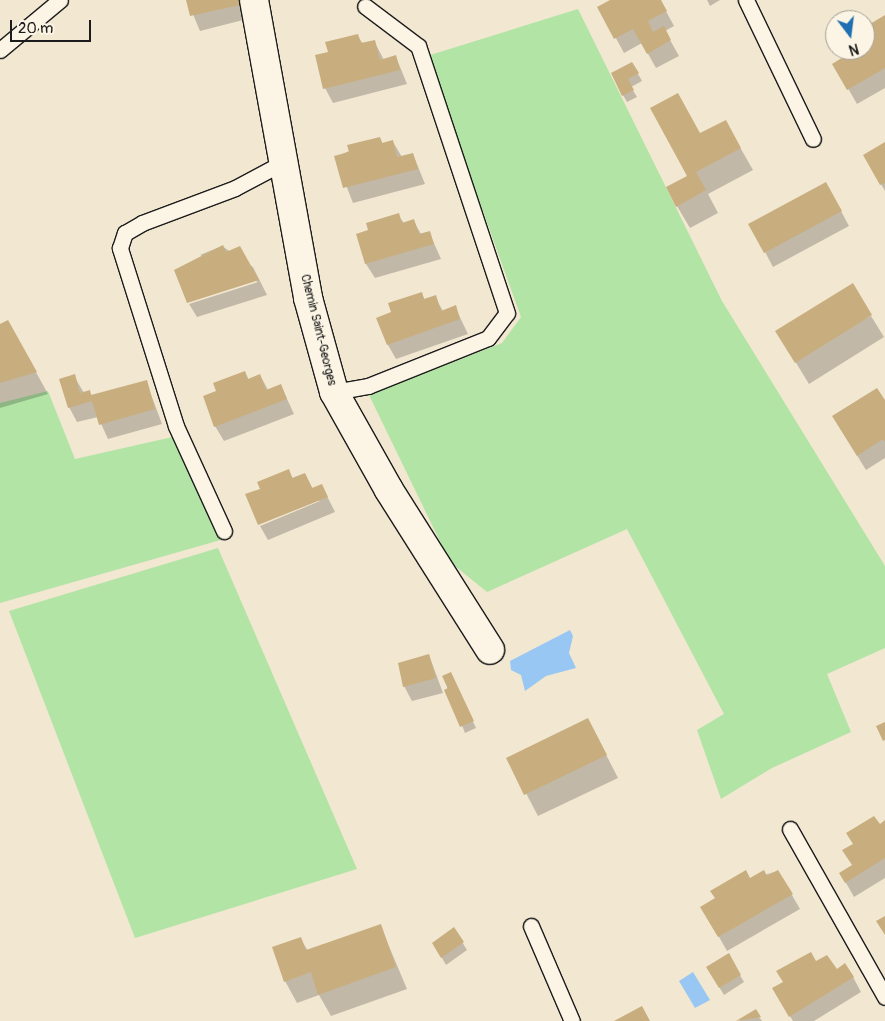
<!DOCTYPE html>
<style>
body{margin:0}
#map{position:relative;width:885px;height:1021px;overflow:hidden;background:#f2e7d1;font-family:Pangolin,sans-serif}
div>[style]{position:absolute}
.green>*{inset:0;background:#b2e4a5}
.water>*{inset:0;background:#99c7f4}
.shadow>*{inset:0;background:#0003}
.building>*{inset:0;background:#c8ae7f}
.roads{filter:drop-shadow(1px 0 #1c1c1c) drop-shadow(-1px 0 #1c1c1c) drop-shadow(0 1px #1c1c1c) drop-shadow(0 -1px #1c1c1c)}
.service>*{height:15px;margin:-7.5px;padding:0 7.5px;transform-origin:7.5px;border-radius:7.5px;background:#fcf5e5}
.minor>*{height:28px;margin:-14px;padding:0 14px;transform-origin:14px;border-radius:14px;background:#fcf5e5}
span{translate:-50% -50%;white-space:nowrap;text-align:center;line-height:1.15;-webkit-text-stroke:4px #fcf5e5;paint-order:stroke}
.street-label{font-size:12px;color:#1c1c1c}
.north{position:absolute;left:825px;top:10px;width:50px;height:50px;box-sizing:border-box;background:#fcf5e5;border:1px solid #a29e95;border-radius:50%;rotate:165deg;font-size:14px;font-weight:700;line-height:20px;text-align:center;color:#1c1c1c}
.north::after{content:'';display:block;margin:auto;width:18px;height:22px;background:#1f6fb2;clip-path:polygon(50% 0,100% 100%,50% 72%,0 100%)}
.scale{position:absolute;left:10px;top:20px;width:81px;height:22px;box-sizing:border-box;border:2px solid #1c1c1c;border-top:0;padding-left:6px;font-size:15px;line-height:18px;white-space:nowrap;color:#1c1c1c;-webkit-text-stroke:4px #fcf5e5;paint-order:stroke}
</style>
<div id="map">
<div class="green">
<div style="clip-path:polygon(578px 9px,722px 301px,885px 566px,885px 648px,827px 674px,851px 732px,772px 768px,721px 799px,697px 730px,724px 714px,627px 529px,487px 592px,450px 562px,369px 395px,502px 343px,521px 317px,427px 56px)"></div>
<div style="clip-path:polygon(48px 391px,75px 459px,177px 436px,224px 539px,0 603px,0 403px)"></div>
<div style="clip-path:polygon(218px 548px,357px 869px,135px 938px,9px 611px)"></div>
</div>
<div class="water">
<div style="clip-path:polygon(570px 630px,573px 636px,569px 653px,576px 668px,546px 676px,525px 691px,521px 675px,511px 670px,510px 661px)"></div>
<div style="clip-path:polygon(693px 972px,710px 1000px,695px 1008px,679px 981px)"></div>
</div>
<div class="shadow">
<div style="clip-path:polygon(187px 0,247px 0,251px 18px,200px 31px)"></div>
<div style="clip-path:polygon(613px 0,660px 0,674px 26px,665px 31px,679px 56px,656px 68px,642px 43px,624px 53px,599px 7px)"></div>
<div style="clip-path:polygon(707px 0,720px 0,710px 6px)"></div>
<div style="clip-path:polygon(885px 16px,885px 88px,857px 104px,834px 64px,865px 50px,865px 28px)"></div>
<div style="clip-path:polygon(357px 35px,363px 44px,374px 41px,384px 60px,396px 57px,407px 84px,333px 103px,325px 88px,330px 53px)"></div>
<div style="clip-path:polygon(632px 63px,642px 81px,631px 87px,637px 97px,627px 102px,623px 95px)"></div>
<div style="clip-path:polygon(725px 121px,753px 170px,708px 194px,718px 213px,690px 228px,677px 206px,700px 135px)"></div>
<div style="clip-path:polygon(380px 138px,383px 144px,393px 142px,402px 157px,413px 154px,425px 184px,353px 203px,335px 157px)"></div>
<div style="clip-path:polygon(885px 144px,885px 191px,865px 156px)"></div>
<div style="clip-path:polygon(834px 198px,849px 226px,773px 267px,765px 252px)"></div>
<div style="clip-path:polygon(398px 215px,404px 223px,413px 220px,421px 234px,429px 232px,441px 259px,375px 278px,366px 264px,370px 231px)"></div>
<div style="clip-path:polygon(222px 246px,253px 267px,267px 295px,197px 317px,189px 304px,258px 282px,200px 255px)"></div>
<div style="clip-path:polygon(421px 293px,425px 300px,435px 297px,443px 311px,455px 307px,468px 334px,396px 359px,388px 345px,393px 313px)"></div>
<div style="clip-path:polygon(871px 316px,884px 337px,809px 384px,790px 353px)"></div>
<div style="clip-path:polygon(0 326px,20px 343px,48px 394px,0 408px)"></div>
<div style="clip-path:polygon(245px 373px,249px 380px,260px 375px,268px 390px,281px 386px,294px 414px,224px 441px,215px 426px,218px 392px)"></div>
<div style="clip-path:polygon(74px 376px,84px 393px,89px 391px,92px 396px,146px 381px,162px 424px,108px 439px,98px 417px,77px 422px,69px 407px)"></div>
<div style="clip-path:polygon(885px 403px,885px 458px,866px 470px,842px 431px)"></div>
<div style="clip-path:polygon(289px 470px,293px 479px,305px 474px,313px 489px,322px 486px,335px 512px,268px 540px,260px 526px,320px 501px,262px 489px)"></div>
<div style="clip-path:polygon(429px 655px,443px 693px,412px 701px,404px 686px)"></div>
<div style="clip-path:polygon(443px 677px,454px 680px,476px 728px,465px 733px)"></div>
<div style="clip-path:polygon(596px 735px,618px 778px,538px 816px,508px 759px)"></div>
<div style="clip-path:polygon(885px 822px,885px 878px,854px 897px,841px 874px,853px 866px,854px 845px)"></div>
<div style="clip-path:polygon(778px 871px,800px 909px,727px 951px,702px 907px,750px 879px)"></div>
<div style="clip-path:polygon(380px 925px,407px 989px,331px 1016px,319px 995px,297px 1003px,285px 981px,300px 938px,308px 951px)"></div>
<div style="clip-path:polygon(454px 929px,467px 950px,446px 965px,434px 944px)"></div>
<div style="clip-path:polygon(728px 955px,744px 982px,724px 995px,707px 967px)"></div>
<div style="clip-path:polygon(816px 963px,853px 977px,861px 992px,814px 1021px,793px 1021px,773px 989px)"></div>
<div style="clip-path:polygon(755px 1011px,762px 1021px,739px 1021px)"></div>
</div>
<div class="building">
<div style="clip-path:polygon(186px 0,243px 0,244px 4px,190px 16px)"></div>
<div style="clip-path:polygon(610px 0,661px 0,667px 11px,648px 21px,653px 32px,664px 26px,671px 40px,647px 54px,633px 29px,614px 39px,597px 7px)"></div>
<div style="clip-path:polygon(885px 15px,885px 68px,847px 90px,832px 64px,855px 50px,865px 50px,865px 27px)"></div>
<div style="clip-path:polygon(358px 34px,361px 43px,375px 40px,380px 60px,396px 55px,400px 70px,323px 89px,315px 55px,328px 52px,325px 42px)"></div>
<div style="clip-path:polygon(632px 62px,639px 73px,628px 79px,634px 90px,622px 96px,611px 73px)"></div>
<div style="clip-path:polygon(678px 93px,700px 133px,726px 120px,741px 148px,696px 172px,706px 190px,676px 207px,666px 187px,687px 176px,650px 108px)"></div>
<div style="clip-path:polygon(380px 137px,382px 143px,393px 140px,397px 157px,413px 153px,418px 169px,343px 188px,334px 156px,349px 152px,347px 145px)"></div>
<div style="clip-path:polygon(885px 142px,885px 183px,880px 185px,863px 155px)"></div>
<div style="clip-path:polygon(826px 182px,842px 211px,764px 253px,748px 224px)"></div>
<div style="clip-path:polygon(399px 213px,402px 223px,414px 219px,419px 234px,430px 231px,434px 244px,365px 264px,356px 234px,368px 230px,366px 223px)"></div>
<div style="clip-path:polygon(223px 245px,226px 252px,240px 246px,259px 280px,187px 303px,174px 270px)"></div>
<div style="clip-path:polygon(853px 283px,872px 315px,795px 363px,775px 331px)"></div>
<div style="clip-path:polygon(422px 292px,424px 299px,436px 295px,441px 311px,456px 305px,460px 319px,387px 345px,376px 318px,391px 312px,388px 303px)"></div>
<div style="clip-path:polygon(8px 320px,37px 372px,0 383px,0 324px)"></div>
<div style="clip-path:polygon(245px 371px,248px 379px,260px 374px,266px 390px,281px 384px,287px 399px,214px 427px,203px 396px,216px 391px,213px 383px)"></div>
<div style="clip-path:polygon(75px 374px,80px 393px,90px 390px,91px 395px,147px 380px,155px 409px,99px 425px,92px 401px,68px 408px,59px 379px)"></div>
<div style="clip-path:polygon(877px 388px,885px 400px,885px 442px,883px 439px,857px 456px,832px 416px)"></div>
<div style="clip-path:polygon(289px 469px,292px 478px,305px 473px,312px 488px,322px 484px,328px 497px,258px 525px,245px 494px,260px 489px,257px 482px)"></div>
<div style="clip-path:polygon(429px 654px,436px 678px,403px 687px,398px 663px)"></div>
<div style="clip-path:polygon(451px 672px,474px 721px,460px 727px,444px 690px,448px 688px,442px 676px)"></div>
<div style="clip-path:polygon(588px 718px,607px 755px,524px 795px,506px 758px)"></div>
<div style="clip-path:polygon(885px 722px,885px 740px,883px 741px,876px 726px)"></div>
<div style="clip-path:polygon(874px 816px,880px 824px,885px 820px,885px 858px,845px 883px,839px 873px,852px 865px,842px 850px,853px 844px,846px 833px)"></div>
<div style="clip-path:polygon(746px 870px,750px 878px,764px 870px,767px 876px,778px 870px,793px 894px,718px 937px,700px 907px,715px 898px,710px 891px)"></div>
<div style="clip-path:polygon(885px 916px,885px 935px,876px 921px)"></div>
<div style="clip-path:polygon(381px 924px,396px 967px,318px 995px,311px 972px,284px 982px,272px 947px,301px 937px,306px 950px)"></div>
<div style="clip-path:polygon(454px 927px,464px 942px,441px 958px,432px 943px)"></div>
<div style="clip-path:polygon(811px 952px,816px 961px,827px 955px,837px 969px,845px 963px,854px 977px,789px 1017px,772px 988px,783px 982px,776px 971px)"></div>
<div style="clip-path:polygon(729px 953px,741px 975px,719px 988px,706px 967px)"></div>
<div style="clip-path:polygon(642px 1006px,650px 1021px,614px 1021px)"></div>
<div style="clip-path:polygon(756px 1009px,761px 1017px,736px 1021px)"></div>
</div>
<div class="roads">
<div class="service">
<div style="left:746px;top:0;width:154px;rotate:64.3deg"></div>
<div style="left:0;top:50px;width:78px;rotate:-39.8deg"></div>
<div style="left:334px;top:392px;width:35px;rotate:-10deg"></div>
<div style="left:368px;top:386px;width:129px;rotate:-21.8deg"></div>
<div style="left:488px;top:338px;width:31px;rotate:-53deg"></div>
<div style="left:507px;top:313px;width:281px;rotate:-108.4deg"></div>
<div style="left:418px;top:46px;width:66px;rotate:-143deg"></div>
<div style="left:224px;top:531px;width:115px;rotate:-114.6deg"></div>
<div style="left:176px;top:426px;width:187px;rotate:-107.5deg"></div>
<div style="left:120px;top:248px;width:16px;rotate:-72deg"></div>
<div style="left:125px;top:233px;width:20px;rotate:-30deg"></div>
<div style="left:142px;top:223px;width:99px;rotate:-20.6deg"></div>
<div style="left:235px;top:188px;width:53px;rotate:-28deg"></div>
<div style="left:790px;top:829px;width:193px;rotate:60.5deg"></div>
<div style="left:531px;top:926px;width:103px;rotate:66.7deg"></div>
</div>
<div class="minor">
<div style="left:254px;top:0;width:303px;rotate:79.7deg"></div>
<div style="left:308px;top:298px;width:98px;rotate:74.5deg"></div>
<div style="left:334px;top:392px;width:112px;rotate:60.7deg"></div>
<div style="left:389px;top:490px;width:189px;rotate:57.7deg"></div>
</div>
</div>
<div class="street-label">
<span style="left:318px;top:330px;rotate:76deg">Chemin Saint-Georges</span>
</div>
<div class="north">N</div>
<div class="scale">20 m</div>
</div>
